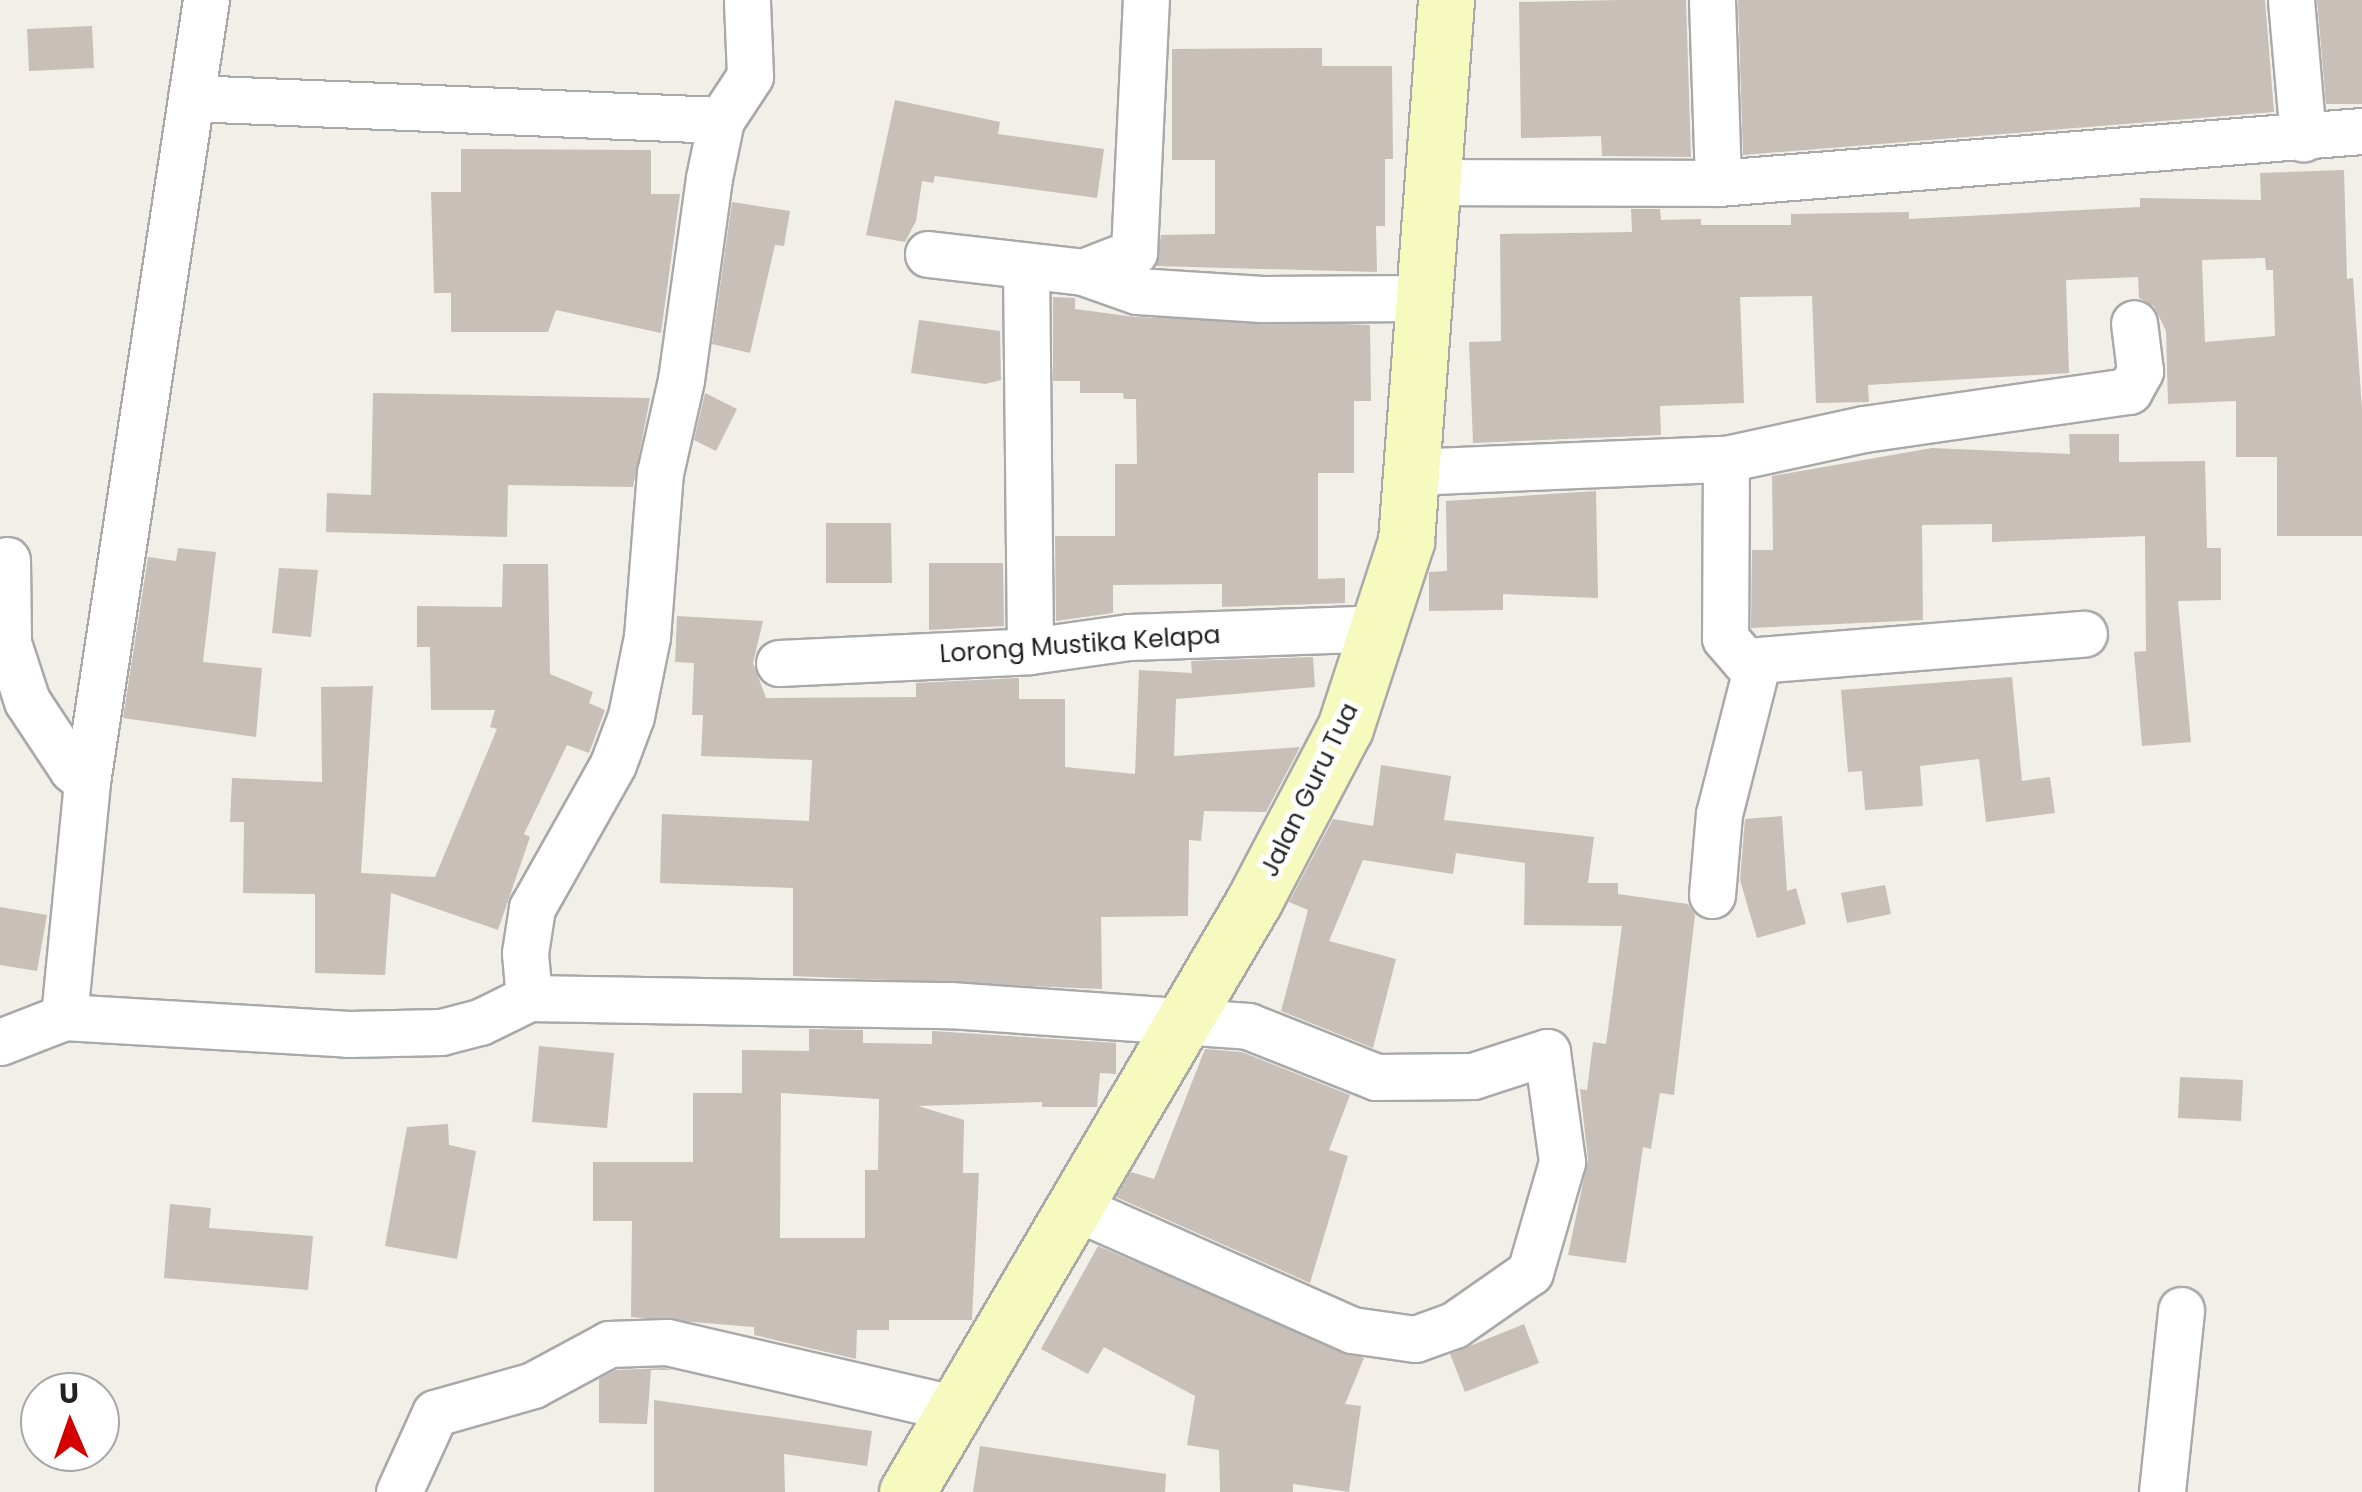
<!DOCTYPE html>
<style>
body{margin:0}
#map{position:relative;width:2362px;height:1492px;overflow:hidden;background:#f2efe9;font-family:Poppins,sans-serif}
div>[style]{position:absolute}
.building>*{inset:0;background:#c7bfb8}
.roads{filter:drop-shadow(2px 0 #a9a9a9) drop-shadow(-2px 0 #a9a9a9) drop-shadow(0 2px #a9a9a9) drop-shadow(0 -2px #a9a9a9)}
.street>*{height:45px;margin:-22.5px;padding:0 22.5px;transform-origin:22.5px;border-radius:22.5px;background:#fff}
.secondary>*{height:55px;margin:-27.5px;padding:0 27.5px;transform-origin:27.5px;border-radius:27.5px;background:#f7fabf}
span{translate:-50% -50%;white-space:nowrap;text-align:center;line-height:1.15;-webkit-text-stroke:10px #fff;paint-order:stroke}
.street-label{font-size:25px;color:#222}
.north{position:absolute;left:20px;top:1372px;width:100px;height:100px;box-sizing:border-box;background:#fff;border:2px solid #a7a7a7;border-radius:50%;rotate:358deg;font-size:28px;font-weight:700;line-height:40px;text-align:center;color:#222}
.north::after{content:'';display:block;margin:auto;width:35px;height:45px;background:#d40000;clip-path:polygon(50% 0,100% 100%,50% 72%,0 100%)}
</style>
<div id="map">
<div class="building">
<div style="clip-path:polygon(1619px 0,1686px 0,1691px 157px,1602px 156px,1601px 136px,1521px 138px,1519px 2px)"></div>
<div style="clip-path:polygon(1738px 0,2265px 0,2274px 112px,1743px 155px)"></div>
<div style="clip-path:polygon(2317px 0,2362px 0,2362px 104px,2326px 104px)"></div>
<div style="clip-path:polygon(92px 26px,94px 68px,29px 71px,27px 29px)"></div>
<div style="clip-path:polygon(1322px 48px,1322px 66px,1392px 66px,1393px 159px,1385px 159px,1385px 226px,1376px 226px,1377px 272px,1156px 266px,1161px 235px,1215px 234px,1215px 160px,1172px 160px,1172px 49px)"></div>
<div style="clip-path:polygon(895px 100px,1000px 122px,998px 134px,1104px 149px,1097px 198px,935px 176px,933px 183px,922px 181px,916px 221px,905px 242px,866px 235px)"></div>
<div style="clip-path:polygon(461px 149px,651px 150px,651px 194px,680px 194px,661px 333px,556px 310px,548px 332px,451px 332px,451px 293px,434px 293px,431px 192px,461px 192px)"></div>
<div style="clip-path:polygon(evenodd,2344px 170px,2347px 279px,2353px 278px,2362px 409px,2362px 536px,2277px 536px,2277px 457px,2236px 457px,2236px 401px,2168px 404px,2166px 331px,2154px 306px,2139px 298px,2138px 277px,2066px 280px,2069px 373px,1868px 385px,1869px 402px,1816px 403px,1812px 296px,1740px 297px,1744px 403px,1660px 406px,1661px 435px,1473px 443px,1469px 342px,1501px 341px,1500px 234px,1632px 232px,1631px 209px,1660px 209px,1661px 220px,1701px 219px,1701px 225px,1791px 225px,1791px 214px,1909px 212px,1909px 219px,2140px 207px,2140px 198px,2261px 200px,2260px 173px,2344px 170px,2265px 258px,2266px 270px,2273px 270px,2275px 336px,2205px 342px,2202px 260px,2265px 258px)"></div>
<div style="clip-path:polygon(732px 202px,790px 211px,784px 246px,775px 245px,750px 353px,712px 344px)"></div>
<div style="clip-path:polygon(1053px 297px,1075px 298px,1075px 309px,1135px 317px,1370px 325px,1371px 401px,1354px 401px,1354px 473px,1318px 473px,1318px 579px,1345px 578px,1345px 603px,1222px 607px,1222px 584px,1113px 585px,1113px 613px,1056px 621px,1055px 536px,1115px 536px,1115px 464px,1137px 464px,1136px 399px,1124px 399px,1123px 393px,1080px 393px,1080px 381px,1053px 381px)"></div>
<div style="clip-path:polygon(919px 320px,1000px 331px,1001px 380px,985px 384px,911px 373px)"></div>
<div style="clip-path:polygon(373px 393px,650px 398px,633px 487px,508px 485px,507px 537px,326px 532px,327px 493px,371px 495px)"></div>
<div style="clip-path:polygon(705px 393px,737px 409px,716px 451px,694px 440px)"></div>
<div style="clip-path:polygon(2069px 434px,2119px 434px,2119px 462px,2205px 461px,2207px 548px,2221px 548px,2221px 600px,2178px 601px,2191px 742px,2142px 746px,2134px 652px,2146px 651px,2145px 536px,1992px 542px,1992px 524px,1922px 525px,1923px 620px,1751px 628px,1752px 550px,1773px 550px,1772px 476px,1932px 448px,2070px 454px)"></div>
<div style="clip-path:polygon(1596px 491px,1598px 598px,1503px 594px,1503px 610px,1429px 611px,1429px 572px,1447px 571px,1446px 501px)"></div>
<div style="clip-path:polygon(826px 523px,891px 523px,892px 583px,826px 583px)"></div>
<div style="clip-path:polygon(178px 548px,216px 552px,203px 662px,262px 668px,256px 737px,123px 718px,148px 557px,176px 561px)"></div>
<div style="clip-path:polygon(929px 563px,1003px 563px,1004px 626px,929px 630px)"></div>
<div style="clip-path:polygon(503px 564px,548px 564px,550px 674px,593px 692px,589px 703px,605px 710px,589px 753px,567px 745px,524px 834px,530px 837px,498px 930px,391px 893px,385px 975px,315px 973px,315px 894px,243px 893px,244px 822px,230px 822px,232px 778px,322px 782px,321px 687px,373px 686px,361px 873px,435px 877px,497px 729px,490px 727px,495px 710px,431px 710px,430px 647px,417px 647px,417px 606px,502px 607px)"></div>
<div style="clip-path:polygon(279px 568px,318px 570px,311px 637px,272px 633px)"></div>
<div style="clip-path:polygon(677px 616px,763px 621px,753px 663px,766px 698px,916px 697px,916px 683px,1019px 678px,1019px 699px,1065px 699px,1065px 767px,1135px 774px,1139px 670px,1192px 673px,1191px 661px,1313px 657px,1315px 687px,1176px 699px,1174px 756px,1300px 747px,1266px 812px,1204px 811px,1201px 841px,1189px 840px,1188px 916px,1101px 917px,1102px 989px,793px 976px,793px 888px,660px 883px,662px 814px,809px 821px,812px 760px,701px 756px,703px 715px,692px 715px,694px 663px,675px 662px)"></div>
<div style="clip-path:polygon(2012px 677px,2022px 781px,2050px 777px,2055px 813px,1986px 822px,1979px 759px,1920px 766px,1923px 806px,1865px 810px,1862px 771px,1848px 772px,1841px 690px)"></div>
<div style="clip-path:polygon(1381px 765px,1451px 776px,1444px 820px,1594px 837px,1588px 883px,1618px 883px,1618px 894px,1688px 904px,1695px 915px,1674px 1095px,1660px 1093px,1651px 1149px,1643px 1147px,1626px 1263px,1568px 1255px,1588px 1159px,1580px 1089px,1587px 1090px,1593px 1042px,1606px 1044px,1622px 926px,1524px 925px,1525px 863px,1456px 853px,1453px 874px,1363px 860px,1329px 941px,1396px 959px,1373px 1048px,1281px 1011px,1308px 910px,1289px 902px,1333px 819px,1373px 826px)"></div>
<div style="clip-path:polygon(1782px 816px,1787px 891px,1796px 888px,1806px 924px,1757px 938px,1740px 880px,1745px 819px)"></div>
<div style="clip-path:polygon(1885px 885px,1891px 914px,1847px 923px,1841px 893px)"></div>
<div style="clip-path:polygon(0 907px,47px 915px,37px 971px,0 965px)"></div>
<div style="clip-path:polygon(evenodd,809px 1029px,863px 1030px,863px 1043px,932px 1044px,932px 1031px,1116px 1043px,1116px 1074px,1100px 1073px,1097px 1107px,1042px 1107px,1042px 1102px,918px 1106px,964px 1120px,963px 1173px,979px 1173px,972px 1320px,889px 1320px,889px 1330px,857px 1330px,856px 1359px,754px 1335px,754px 1327px,631px 1317px,632px 1221px,593px 1221px,593px 1162px,693px 1162px,693px 1093px,742px 1093px,742px 1050px,809px 1051px,809px 1029px,781px 1093px,879px 1099px,878px 1170px,865px 1170px,865px 1238px,780px 1238px,781px 1093px)"></div>
<div style="clip-path:polygon(539px 1046px,614px 1053px,607px 1128px,532px 1122px)"></div>
<div style="clip-path:polygon(1205px 1049px,1242px 1052px,1350px 1095px,1329px 1150px,1348px 1156px,1310px 1283px,1116px 1197px,1131px 1172px,1154px 1179px)"></div>
<div style="clip-path:polygon(2180px 1077px,2243px 1080px,2241px 1121px,2178px 1118px)"></div>
<div style="clip-path:polygon(448px 1124px,449px 1145px,476px 1151px,457px 1259px,385px 1246px,407px 1127px)"></div>
<div style="clip-path:polygon(170px 1204px,211px 1208px,209px 1228px,313px 1236px,308px 1290px,164px 1278px)"></div>
<div style="clip-path:polygon(1098px 1246px,1364px 1358px,1345px 1404px,1361px 1406px,1349px 1492px,1293px 1484px,1293px 1492px,1220px 1492px,1219px 1450px,1187px 1445px,1195px 1396px,1104px 1347px,1088px 1374px,1041px 1349px)"></div>
<div style="clip-path:polygon(1524px 1324px,1539px 1363px,1465px 1392px,1450px 1354px)"></div>
<div style="clip-path:polygon(664px 1368px,672px 1370px,651px 1370px,647px 1424px,599px 1423px,599px 1379px,616px 1370px)"></div>
<div style="clip-path:polygon(654px 1400px,872px 1431px,867px 1466px,784px 1454px,785px 1492px,654px 1492px)"></div>
<div style="clip-path:polygon(980px 1446px,1166px 1474px,1165px 1492px,973px 1492px)"></div>
</div>
<div class="roads">
<div class="street">
<div style="left:1712px;top:0;width:183px;rotate:88.1deg"></div>
<div style="left:2291px;top:0;width:139px;rotate:85deg"></div>
<div style="left:191px;top:98px;width:530px;rotate:2.38deg"></div>
<div style="left:1433px;top:182px;width:285px;rotate:0.2deg"></div>
<div style="left:1718px;top:183px;width:646px;rotate:-4.62deg"></div>
<div style="left:928px;top:254px;width:156px;rotate:6.6deg"></div>
<div style="left:1083px;top:272px;width:57px;rotate:19.4deg"></div>
<div style="left:1137px;top:291px;width:125px;rotate:3.7deg"></div>
<div style="left:1262px;top:299px;width:161px;rotate:-0.4deg"></div>
<div style="left:1026px;top:266px;width:385px;rotate:89.4deg"></div>
<div style="left:1083px;top:272px;width:55px;rotate:-21.4deg"></div>
<div style="left:1134px;top:252px;width:252px;rotate:-87.3deg"></div>
<div style="left:1726px;top:459px;width:179px;rotate:90.3deg"></div>
<div style="left:1725px;top:638px;width:30px;rotate:49deg"></div>
<div style="left:1745px;top:661px;width:340px;rotate:-4.6deg"></div>
<div style="left:1410px;top:472px;width:316px;rotate:-2.4deg"></div>
<div style="left:1726px;top:459px;width:141px;rotate:-12.3deg"></div>
<div style="left:1864px;top:429px;width:268px;rotate:-8.2deg"></div>
<div style="left:2129px;top:391px;width:23px;rotate:-61deg"></div>
<div style="left:2140px;top:371px;width:48px;rotate:-97.1deg"></div>
<div style="left:7px;top:560px;width:83px;rotate:89.3deg"></div>
<div style="left:8px;top:643px;width:61px;rotate:71.9deg"></div>
<div style="left:27px;top:701px;width:82px;rotate:56.5deg"></div>
<div style="left:72px;top:769px;width:20px;rotate:41deg"></div>
<div style="left:87px;top:782px;width:236px;rotate:95.6deg"></div>
<div style="left:779px;top:663px;width:251px;rotate:-2.7deg"></div>
<div style="left:1030px;top:651px;width:100px;rotate:-8deg"></div>
<div style="left:1129px;top:637px;width:252px;rotate:-2deg"></div>
<div style="left:87px;top:782px;width:791px;rotate:-81.35deg"></div>
<div style="left:1712px;top:895px;width:81px;rotate:-85.1deg"></div>
<div style="left:1719px;top:814px;width:154px;rotate:-75.7deg"></div>
<div style="left:529px;top:998px;width:45px;rotate:-95.1deg"></div>
<div style="left:525px;top:953px;width:46px;rotate:-81.2deg"></div>
<div style="left:532px;top:908px;width:165px;rotate:-60.6deg"></div>
<div style="left:613px;top:764px;width:51px;rotate:-69.4deg"></div>
<div style="left:631px;top:716px;width:81px;rotate:-78.6deg"></div>
<div style="left:647px;top:637px;width:165px;rotate:-85.5deg"></div>
<div style="left:660px;top:473px;width:95px;rotate:-77.3deg"></div>
<div style="left:681px;top:380px;width:204px;rotate:-82.1deg"></div>
<div style="left:709px;top:178px;width:59px;rotate:-78.3deg"></div>
<div style="left:721px;top:120px;width:53px;rotate:-56.6deg"></div>
<div style="left:750px;top:76px;width:76px;rotate:-92.3deg"></div>
<div style="left:0;top:1042px;width:69px;rotate:-21.3deg"></div>
<div style="left:64px;top:1017px;width:285px;rotate:3.4deg"></div>
<div style="left:348px;top:1034px;width:93px;rotate:-1.2deg"></div>
<div style="left:441px;top:1032px;width:40px;rotate:-14.4deg"></div>
<div style="left:480px;top:1022px;width:55px;rotate:-26.1deg"></div>
<div style="left:529px;top:998px;width:421px;rotate:1deg"></div>
<div style="left:950px;top:1005px;width:299px;rotate:4deg"></div>
<div style="left:1248px;top:1026px;width:138px;rotate:21.7deg"></div>
<div style="left:1376px;top:1077px;width:97px;rotate:-0.6deg"></div>
<div style="left:1473px;top:1076px;width:78px;rotate:-18deg"></div>
<div style="left:1547px;top:1052px;width:111px;rotate:82.2deg"></div>
<div style="left:1562px;top:1162px;width:115px;rotate:106.2deg"></div>
<div style="left:1530px;top:1272px;width:93px;rotate:145.1deg"></div>
<div style="left:1454px;top:1325px;width:41px;rotate:160.3deg"></div>
<div style="left:1415px;top:1339px;width:64px;rotate:-171.9deg"></div>
<div style="left:1352px;top:1330px;width:306px;rotate:-156.1deg"></div>
<div style="left:399px;top:1492px;width:87px;rotate:-65.5deg"></div>
<div style="left:435px;top:1413px;width:102px;rotate:-15.9deg"></div>
<div style="left:533px;top:1385px;width:86px;rotate:-28.3deg"></div>
<div style="left:609px;top:1344px;width:58px;rotate:-2deg"></div>
<div style="left:667px;top:1342px;width:293px;rotate:13deg"></div>
<div style="left:2162px;top:1492px;width:183px;rotate:-84deg"></div>
</div>
<div class="secondary">
<div style="left:907px;top:1492px;width:685px;rotate:-59.58deg"></div>
<div style="left:1254px;top:901px;width:195px;rotate:-62.3deg"></div>
<div style="left:1345px;top:728px;width:197px;rotate:-71.9deg"></div>
<div style="left:1406px;top:541px;width:542px;rotate:-85.77deg"></div>
</div>
</div>
<div class="street-label">
<span style="left:1080px;top:645px;rotate:-4deg">Lorong Mustika Kelapa</span>
<span style="left:1310px;top:790px;rotate:-64deg">Jalan Guru Tua</span>
</div>
<div class="north">U</div>
</div>
